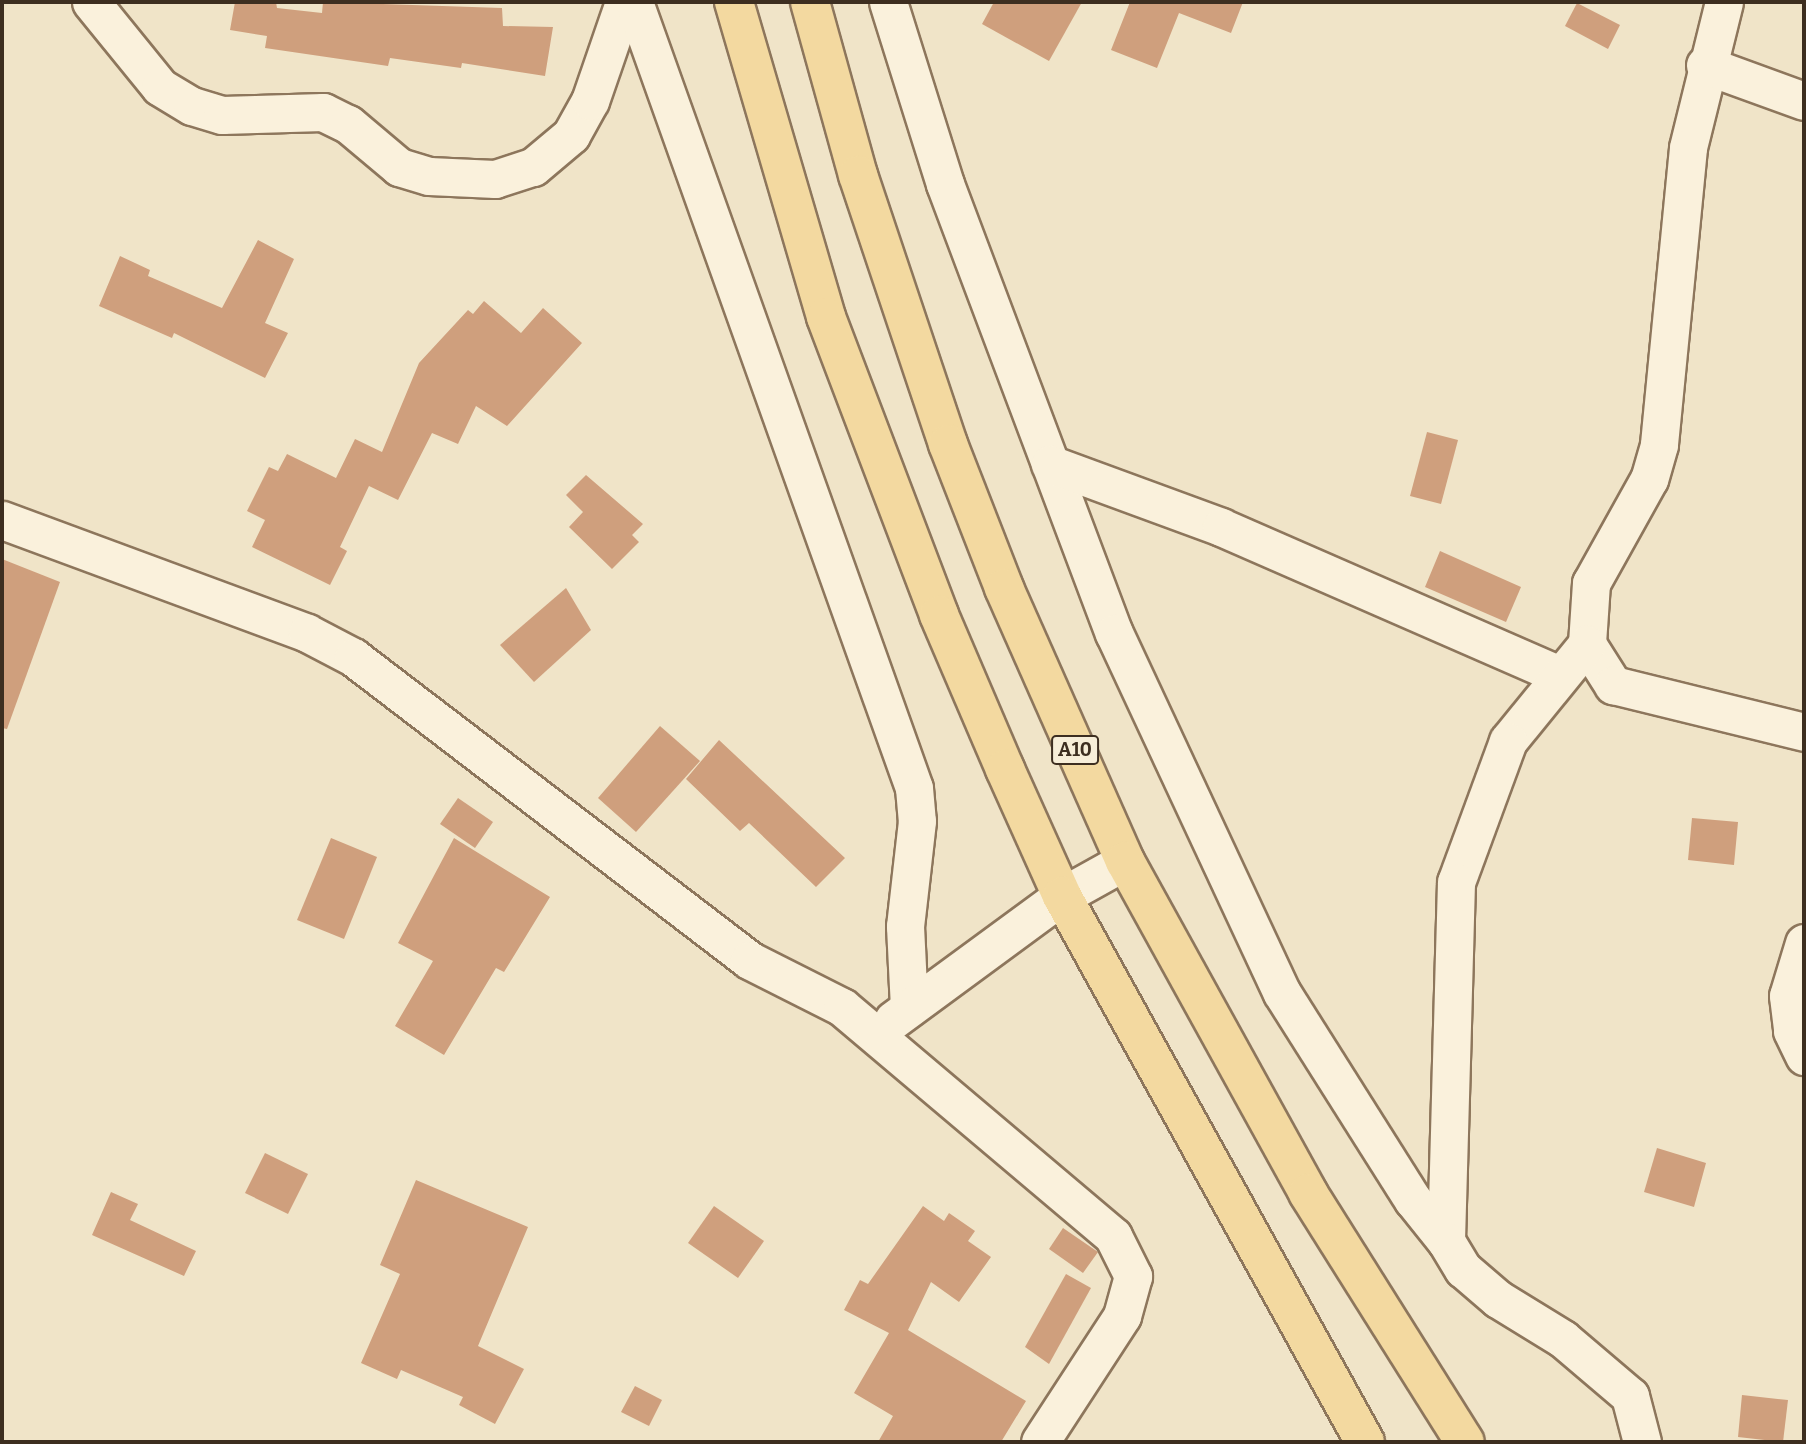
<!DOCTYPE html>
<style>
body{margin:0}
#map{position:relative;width:1806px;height:1444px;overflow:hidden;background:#f0e4c8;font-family:Bitter,serif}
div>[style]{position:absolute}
.building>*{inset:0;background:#cf9f7d}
.roads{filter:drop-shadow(2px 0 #8d765c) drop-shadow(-2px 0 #8d765c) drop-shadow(0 2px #8d765c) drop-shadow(0 -2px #8d765c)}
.minor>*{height:37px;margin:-18.5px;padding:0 18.5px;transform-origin:18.5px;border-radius:18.5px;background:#faf1dc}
.primary>*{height:38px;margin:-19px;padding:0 19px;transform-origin:19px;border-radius:19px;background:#f3d9a0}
span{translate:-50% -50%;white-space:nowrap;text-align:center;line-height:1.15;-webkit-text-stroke:5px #f7eed8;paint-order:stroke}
.shield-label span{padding:2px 5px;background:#f7eed8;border:2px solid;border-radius:5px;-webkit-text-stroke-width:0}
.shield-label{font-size:19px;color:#3d2e20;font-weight:700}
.frame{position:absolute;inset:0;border:4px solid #3d2e20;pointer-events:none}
</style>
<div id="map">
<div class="building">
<div style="clip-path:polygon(235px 2px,276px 2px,277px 8px,322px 13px,323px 2px,502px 8px,503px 26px,553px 27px,545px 76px,462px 63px,461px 68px,390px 58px,388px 66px,265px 48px,267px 36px,230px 30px)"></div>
<div style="clip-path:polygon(994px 2px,1082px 2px,1049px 61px,982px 24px)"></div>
<div style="clip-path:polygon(1130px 2px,1243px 2px,1231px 33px,1179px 13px,1157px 68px,1111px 50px)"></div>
<div style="clip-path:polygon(1577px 3px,1620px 25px,1608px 49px,1565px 26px)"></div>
<div style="clip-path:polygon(258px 240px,294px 259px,265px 323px,288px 333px,265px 378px,174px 333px,172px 338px,99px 306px,120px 256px,150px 270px,148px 276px,222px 308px)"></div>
<div style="clip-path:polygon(484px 301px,521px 333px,543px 308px,582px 343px,507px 426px,476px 406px,458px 444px,432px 433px,398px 500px,369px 486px,340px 547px,347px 551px,330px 585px,252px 547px,265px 520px,247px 511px,269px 467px,278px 471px,287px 454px,336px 478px,355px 439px,382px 452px,419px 363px,468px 310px,473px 314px)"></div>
<div style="clip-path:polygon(1427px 432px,1458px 440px,1441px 504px,1410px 496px)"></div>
<div style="clip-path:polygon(586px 475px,643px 524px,632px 535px,639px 542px,612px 569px,569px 527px,583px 512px,566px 495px)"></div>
<div style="clip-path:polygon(1440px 551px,1521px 587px,1506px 622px,1425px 587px)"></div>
<div style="clip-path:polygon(2px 559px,60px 582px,7px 729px,2px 728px)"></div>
<div style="clip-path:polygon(566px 588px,591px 630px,534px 682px,500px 645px)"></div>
<div style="clip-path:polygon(660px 726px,700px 761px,636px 832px,598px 798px)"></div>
<div style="clip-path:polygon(719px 740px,845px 858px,816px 887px,749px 823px,740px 831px,686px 779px)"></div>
<div style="clip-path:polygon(458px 798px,493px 822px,475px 848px,440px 824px)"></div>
<div style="clip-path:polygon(1692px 818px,1738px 822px,1734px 865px,1688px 860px)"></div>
<div style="clip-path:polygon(331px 838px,377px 857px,344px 939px,297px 920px)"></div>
<div style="clip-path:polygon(454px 838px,550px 897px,504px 972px,496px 968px,444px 1055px,395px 1026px,433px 961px,398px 943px)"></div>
<div style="clip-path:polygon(1657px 1148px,1706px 1163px,1694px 1207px,1644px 1192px)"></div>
<div style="clip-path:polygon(265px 1153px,308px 1174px,288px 1214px,245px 1193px)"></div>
<div style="clip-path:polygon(416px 1180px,528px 1227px,478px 1346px,524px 1369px,495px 1424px,459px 1405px,463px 1397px,401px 1370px,397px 1379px,361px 1363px,400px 1274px,380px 1265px)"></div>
<div style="clip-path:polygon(111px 1192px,138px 1204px,130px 1220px,196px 1251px,184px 1276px,92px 1235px)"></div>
<div style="clip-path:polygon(714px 1206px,764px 1241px,738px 1278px,688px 1243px)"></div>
<div style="clip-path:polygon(923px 1206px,944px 1221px,949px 1213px,975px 1231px,968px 1241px,991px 1257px,959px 1302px,931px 1282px,908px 1330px,1026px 1401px,1001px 1442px,878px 1442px,893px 1416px,854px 1393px,889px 1333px,844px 1310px,860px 1280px,868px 1284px)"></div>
<div style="clip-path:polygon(1063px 1228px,1098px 1252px,1083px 1273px,1049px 1249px)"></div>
<div style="clip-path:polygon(1066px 1274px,1091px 1288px,1049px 1364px,1025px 1347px)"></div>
<div style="clip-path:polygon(635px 1386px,662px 1400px,649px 1426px,621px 1412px)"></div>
<div style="clip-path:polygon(1742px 1395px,1788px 1400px,1783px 1442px,1738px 1437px)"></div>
</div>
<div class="roads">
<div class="minor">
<div style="left:91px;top:2px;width:109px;rotate:50.9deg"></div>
<div style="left:160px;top:87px;width:37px;rotate:31deg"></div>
<div style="left:192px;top:106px;width:31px;rotate:17deg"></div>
<div style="left:222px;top:115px;width:101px;rotate:-1.7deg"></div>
<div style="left:323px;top:112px;width:28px;rotate:26deg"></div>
<div style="left:348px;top:124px;width:67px;rotate:40.1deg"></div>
<div style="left:399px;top:167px;width:31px;rotate:17deg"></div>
<div style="left:429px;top:176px;width:66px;rotate:2.6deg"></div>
<div style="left:495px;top:179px;width:40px;rotate:-18deg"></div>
<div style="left:533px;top:167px;width:50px;rotate:-40.1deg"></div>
<div style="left:571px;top:135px;width:39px;rotate:-61deg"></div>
<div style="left:590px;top:101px;width:105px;rotate:-71deg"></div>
<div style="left:634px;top:2px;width:834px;rotate:70.39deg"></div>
<div style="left:914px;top:788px;width:33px;rotate:85deg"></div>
<div style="left:917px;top:821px;width:106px;rotate:96.5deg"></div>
<div style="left:905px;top:926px;width:82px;rotate:87.2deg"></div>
<div style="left:888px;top:2px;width:191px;rotate:72.6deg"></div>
<div style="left:945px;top:184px;width:480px;rotate:69.4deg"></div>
<div style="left:1114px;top:633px;width:397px;rotate:65deg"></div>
<div style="left:1282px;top:993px;width:245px;rotate:57.7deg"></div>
<div style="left:1413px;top:1200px;width:53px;rotate:51.2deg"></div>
<div style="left:1724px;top:2px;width:150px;rotate:103.9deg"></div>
<div style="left:1688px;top:148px;width:298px;rotate:95.6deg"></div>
<div style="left:1659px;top:445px;width:35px;rotate:106deg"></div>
<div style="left:1649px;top:479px;width:119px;rotate:119.1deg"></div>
<div style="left:1591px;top:583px;width:61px;rotate:93.8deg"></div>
<div style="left:1587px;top:644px;width:49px;rotate:57.6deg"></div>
<div style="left:1613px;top:685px;width:197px;rotate:13.8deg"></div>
<div style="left:1705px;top:65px;width:105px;rotate:20deg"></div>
<div style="left:1050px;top:464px;width:182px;rotate:20.2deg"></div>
<div style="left:1221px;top:527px;width:369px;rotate:23.6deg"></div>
<div style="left:2px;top:520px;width:325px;rotate:20.3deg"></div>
<div style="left:307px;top:633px;width:52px;rotate:27.6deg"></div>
<div style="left:353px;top:657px;width:499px;rotate:37.4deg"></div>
<div style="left:749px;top:960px;width:104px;rotate:26.8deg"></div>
<div style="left:842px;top:1007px;width:355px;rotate:40.2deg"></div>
<div style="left:1113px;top:1236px;width:45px;rotate:63.4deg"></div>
<div style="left:1133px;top:1276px;width:41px;rotate:105.4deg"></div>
<div style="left:1122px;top:1316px;width:150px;rotate:123.1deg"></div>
<div style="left:1587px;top:644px;width:125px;rotate:129.2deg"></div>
<div style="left:1508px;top:741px;width:150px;rotate:110.2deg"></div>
<div style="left:1456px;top:882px;width:359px;rotate:91.6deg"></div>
<div style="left:1446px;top:1241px;width:33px;rotate:59deg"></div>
<div style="left:1463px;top:1269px;width:46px;rotate:40.6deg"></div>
<div style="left:1498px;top:1299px;width:76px;rotate:31.6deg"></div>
<div style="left:1563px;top:1339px;width:88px;rotate:40.4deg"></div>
<div style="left:1630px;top:1396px;width:48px;rotate:75.4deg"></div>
<div style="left:1804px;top:943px;width:55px;rotate:106.8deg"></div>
<div style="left:1788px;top:996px;width:35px;rotate:83deg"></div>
<div style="left:1792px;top:1031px;width:28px;rotate:64deg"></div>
<div style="left:893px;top:1020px;width:210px;rotate:-36.3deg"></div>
<div style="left:1062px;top:896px;width:72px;rotate:-29.1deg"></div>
</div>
<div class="primary">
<div style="left:734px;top:2px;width:328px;rotate:73.7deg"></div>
<div style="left:826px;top:317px;width:319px;rotate:69.2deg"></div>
<div style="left:939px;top:615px;width:168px;rotate:66.8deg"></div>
<div style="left:1005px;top:769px;width:139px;rotate:65.8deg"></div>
<div style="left:1062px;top:896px;width:624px;rotate:60.97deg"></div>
<div style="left:810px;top:2px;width:180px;rotate:74.5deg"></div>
<div style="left:858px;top:175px;width:284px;rotate:71.5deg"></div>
<div style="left:948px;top:444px;width:155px;rotate:68.7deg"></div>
<div style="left:1004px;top:588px;width:299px;rotate:66.1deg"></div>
<div style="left:1125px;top:861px;width:379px;rotate:61.1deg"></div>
<div style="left:1308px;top:1193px;width:294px;rotate:57.8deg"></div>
</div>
</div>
<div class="shield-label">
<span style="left:1075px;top:750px">A10</span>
</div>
<div class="frame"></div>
</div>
